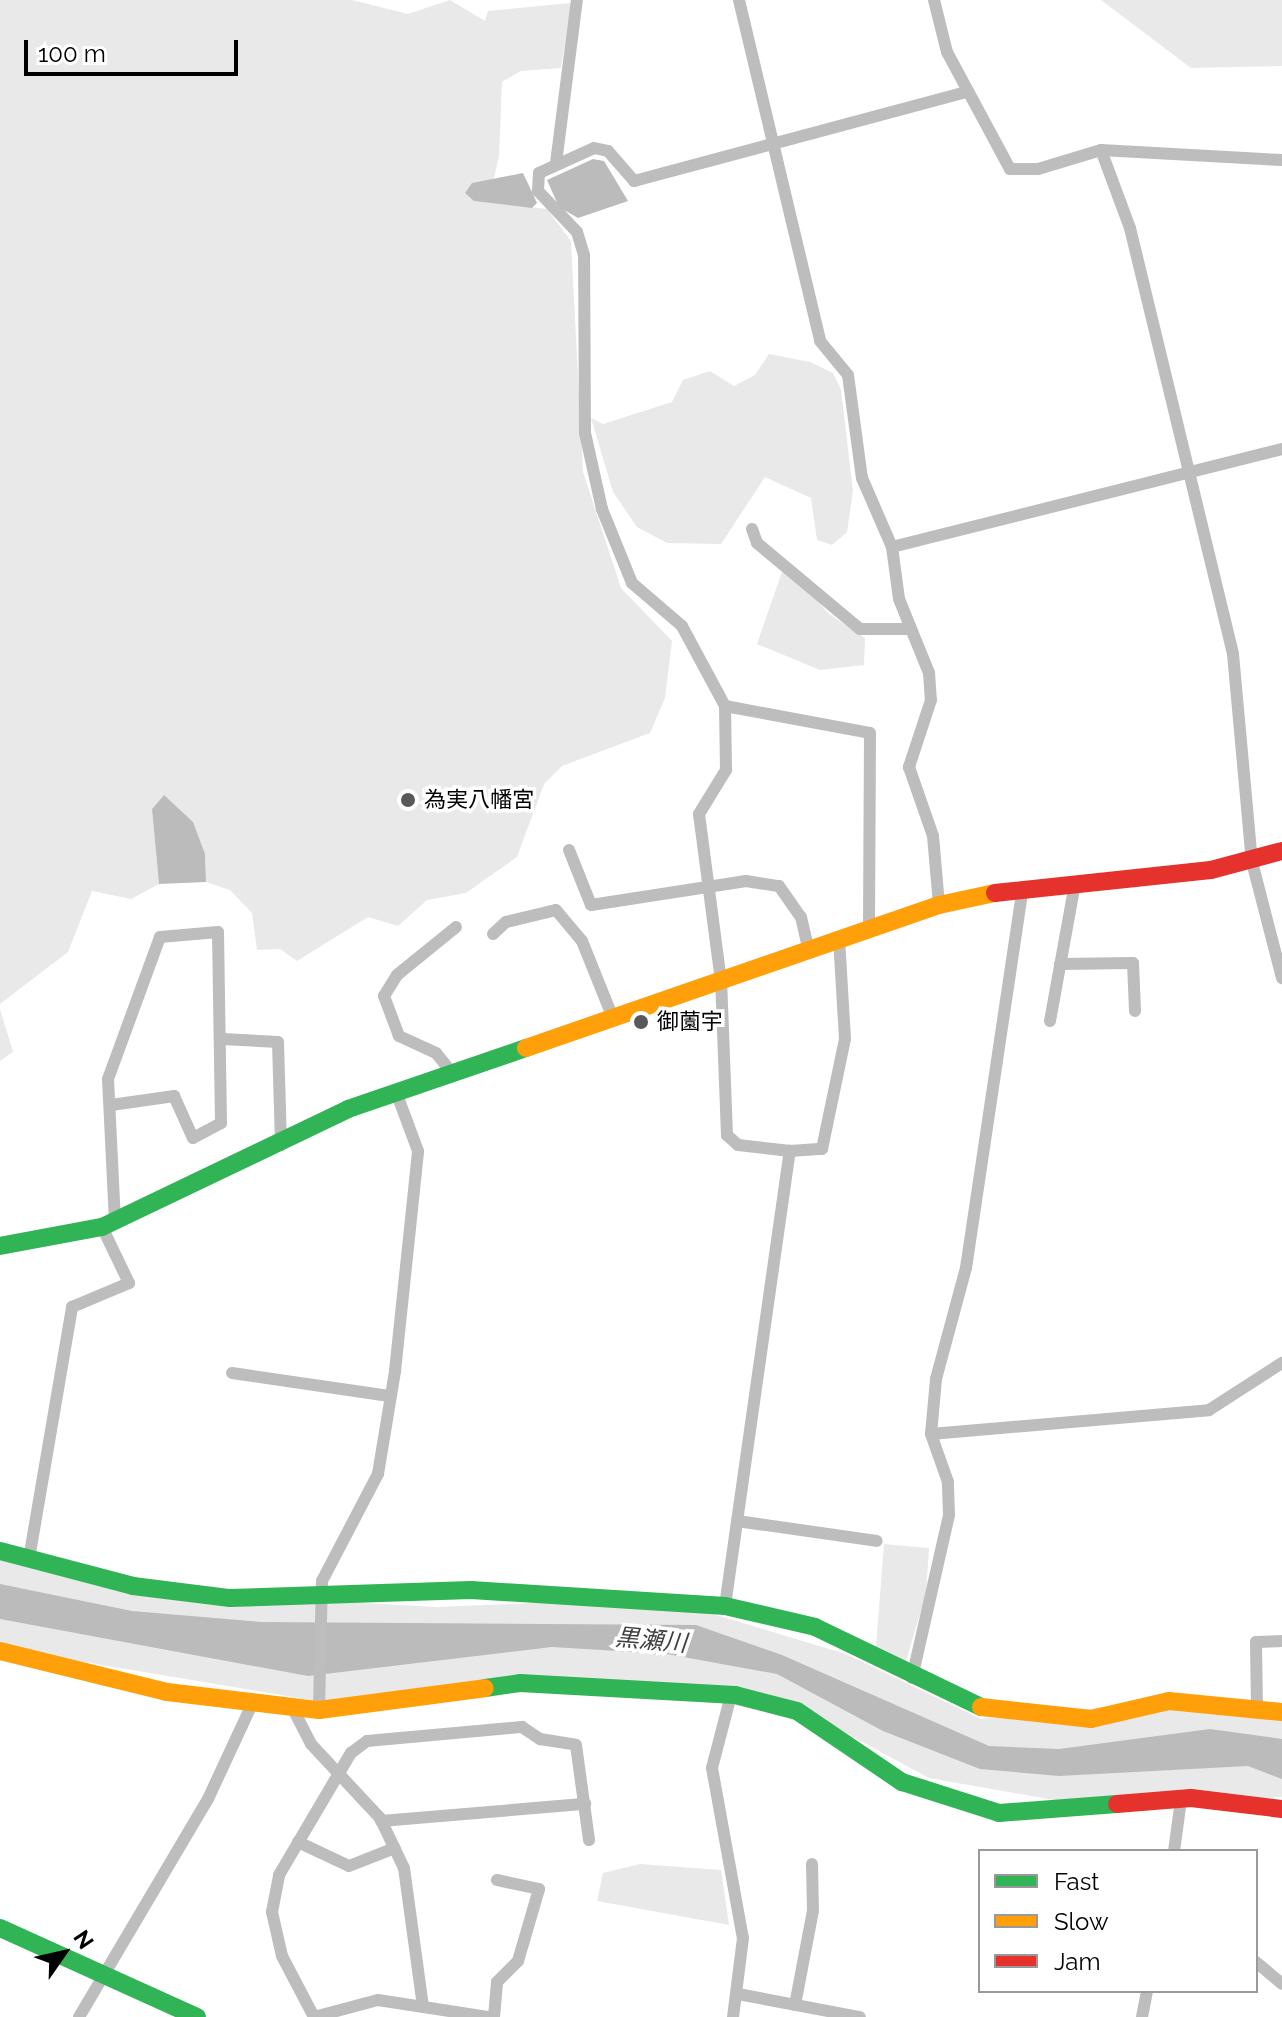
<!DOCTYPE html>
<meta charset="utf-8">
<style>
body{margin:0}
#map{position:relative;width:1282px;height:2017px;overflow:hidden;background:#fff;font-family:Raleway,"Noto Sans JP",sans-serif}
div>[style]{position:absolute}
.green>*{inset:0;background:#e9e9e9}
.water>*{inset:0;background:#bbb}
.street>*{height:12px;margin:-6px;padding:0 6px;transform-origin:6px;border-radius:6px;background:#bdbdbd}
.fast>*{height:18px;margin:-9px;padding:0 9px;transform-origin:9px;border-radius:9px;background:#30b455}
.slow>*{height:18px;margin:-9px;padding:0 9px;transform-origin:9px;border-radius:9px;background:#ff9f0a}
.jam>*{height:18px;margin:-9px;padding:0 9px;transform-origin:9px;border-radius:9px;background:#e5322d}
.dots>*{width:22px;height:22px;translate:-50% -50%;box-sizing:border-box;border:4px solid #fff;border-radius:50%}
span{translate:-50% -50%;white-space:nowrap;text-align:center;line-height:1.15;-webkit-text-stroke:7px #fff;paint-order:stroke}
.poi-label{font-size:22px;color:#000}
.left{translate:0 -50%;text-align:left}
.water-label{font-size:24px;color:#3f3f3f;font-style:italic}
.legend{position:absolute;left:978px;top:1849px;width:280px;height:144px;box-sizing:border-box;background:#fff;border:2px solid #999;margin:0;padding:10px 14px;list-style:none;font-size:24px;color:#000}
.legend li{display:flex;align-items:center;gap:16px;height:40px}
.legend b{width:40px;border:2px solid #999}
.north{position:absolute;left:24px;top:1913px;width:80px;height:80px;-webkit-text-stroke:6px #fff;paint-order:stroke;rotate:56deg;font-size:22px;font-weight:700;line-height:32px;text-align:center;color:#000}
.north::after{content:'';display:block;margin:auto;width:28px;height:36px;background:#000;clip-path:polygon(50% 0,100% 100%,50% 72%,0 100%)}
.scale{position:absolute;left:24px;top:40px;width:214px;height:36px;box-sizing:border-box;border:4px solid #000;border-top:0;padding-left:10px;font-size:24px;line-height:28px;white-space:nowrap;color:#000;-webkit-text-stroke:6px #fff;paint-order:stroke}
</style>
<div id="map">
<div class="green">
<div style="clip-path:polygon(0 0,352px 0,408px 14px,450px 0,485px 21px,488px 11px,571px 3px,561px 68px,521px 71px,502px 82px,499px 156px,493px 182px,483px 181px,474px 201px,547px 209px,571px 241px,583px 472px,621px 588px,672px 641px,665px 698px,650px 733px,562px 766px,544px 784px,517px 857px,466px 893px,427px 900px,398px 926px,368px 917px,297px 961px,280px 949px,257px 950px,252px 913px,230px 890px,206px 882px,205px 854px,164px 795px,152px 809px,159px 884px,131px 899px,92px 891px,68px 952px,0 1004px)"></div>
<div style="clip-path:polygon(1101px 0,1282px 0,1282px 66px,1191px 68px)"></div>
<div style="clip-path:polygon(769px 354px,810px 362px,833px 373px,841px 390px,853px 491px,847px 532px,832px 545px,817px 540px,811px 498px,765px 477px,721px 544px,667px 543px,637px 527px,613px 492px,591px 418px,603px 424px,672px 402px,683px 380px,710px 371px,734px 386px,755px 375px)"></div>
<div style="clip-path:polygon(782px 572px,793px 573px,829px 614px,865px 638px,864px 665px,820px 670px,757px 644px)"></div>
<div style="clip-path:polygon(0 1009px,13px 1052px,0 1061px)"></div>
<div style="clip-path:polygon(884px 1544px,929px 1548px,926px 1594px,905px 1664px,876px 1647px)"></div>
<div style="clip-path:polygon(0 1552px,197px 1594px,436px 1607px,660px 1598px,846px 1654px,981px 1719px,1169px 1701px,1282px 1716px,1282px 1797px,1099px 1808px,929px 1778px,796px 1706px,520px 1683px,329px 1703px,0 1648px)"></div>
<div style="clip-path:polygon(640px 1864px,721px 1870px,729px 1925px,597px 1901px,603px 1873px)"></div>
</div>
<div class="water">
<div style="clip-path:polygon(593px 159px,604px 161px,628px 201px,578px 218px,559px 207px,547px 180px)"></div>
<div style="clip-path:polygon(523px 173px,537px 203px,532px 208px,474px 201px,465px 193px,472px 183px)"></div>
<div style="clip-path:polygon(164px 795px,193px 822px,205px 854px,206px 882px,159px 884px,152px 809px)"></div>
<div style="clip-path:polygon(0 1584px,132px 1611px,261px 1622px,696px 1625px,782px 1655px,989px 1746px,1059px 1749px,1210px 1729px,1282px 1739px,1282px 1779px,1248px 1766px,1059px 1776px,980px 1769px,883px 1731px,777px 1674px,667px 1654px,552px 1647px,308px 1676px,0 1619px)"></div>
</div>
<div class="street">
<div style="left:739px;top:0;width:350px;rotate:76.6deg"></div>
<div style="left:820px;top:341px;width:44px;rotate:50.5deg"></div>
<div style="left:848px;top:375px;width:104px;rotate:82.3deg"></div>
<div style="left:862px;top:478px;width:75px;rotate:66.5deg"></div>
<div style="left:892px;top:547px;width:52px;rotate:82.3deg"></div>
<div style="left:899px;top:599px;width:80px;rotate:67.9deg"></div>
<div style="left:929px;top:673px;width:27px;rotate:86deg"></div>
<div style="left:931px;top:700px;width:71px;rotate:108.2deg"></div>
<div style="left:909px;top:767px;width:73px;rotate:70.8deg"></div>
<div style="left:933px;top:836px;width:69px;rotate:85deg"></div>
<div style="left:934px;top:0;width:54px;rotate:76deg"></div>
<div style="left:947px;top:52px;width:133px;rotate:61.7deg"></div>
<div style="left:1010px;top:169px;width:28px"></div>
<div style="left:1038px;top:169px;width:66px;rotate:-16.8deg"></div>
<div style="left:1101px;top:150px;width:181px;rotate:3.2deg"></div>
<div style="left:1101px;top:150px;width:83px;rotate:69.6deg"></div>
<div style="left:1130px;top:228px;width:438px;rotate:76.4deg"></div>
<div style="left:1233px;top:654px;width:209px;rotate:84.8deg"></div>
<div style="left:1252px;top:862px;width:120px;rotate:75.5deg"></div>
<div style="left:556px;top:163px;width:164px;rotate:-82.7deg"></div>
<div style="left:752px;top:529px;width:15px;rotate:70deg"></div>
<div style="left:757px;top:543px;width:134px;rotate:39.9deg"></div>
<div style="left:860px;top:629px;width:50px"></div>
<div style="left:892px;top:547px;width:402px;rotate:-14.1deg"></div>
<div style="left:725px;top:706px;width:147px;rotate:10.5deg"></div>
<div style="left:870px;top:733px;width:194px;rotate:90.3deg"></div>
<div style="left:569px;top:850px;width:59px;rotate:68.2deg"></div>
<div style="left:591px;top:905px;width:157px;rotate:-8.8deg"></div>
<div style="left:746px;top:881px;width:33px;rotate:9deg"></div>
<div style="left:779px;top:886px;width:38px;rotate:55deg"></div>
<div style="left:801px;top:917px;width:32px;rotate:77deg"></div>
<div style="left:493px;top:934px;width:18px;rotate:-43deg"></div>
<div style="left:506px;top:922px;width:51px;rotate:-13.5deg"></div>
<div style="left:556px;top:910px;width:40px;rotate:50deg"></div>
<div style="left:582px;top:941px;width:83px;rotate:68.1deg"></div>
<div style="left:1060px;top:964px;width:73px;rotate:-0.8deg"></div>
<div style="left:1133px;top:963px;width:48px;rotate:87.6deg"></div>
<div style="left:1050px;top:1021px;width:140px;rotate:-79.7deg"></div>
<div style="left:223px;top:1039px;width:55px;rotate:3.1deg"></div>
<div style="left:278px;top:1042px;width:103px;rotate:88.3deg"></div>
<div style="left:453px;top:1074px;width:27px;rotate:-129deg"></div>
<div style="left:436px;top:1053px;width:41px;rotate:-155.3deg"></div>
<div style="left:399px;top:1036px;width:43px;rotate:-110.6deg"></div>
<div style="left:384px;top:996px;width:25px;rotate:-58deg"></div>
<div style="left:397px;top:975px;width:76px;rotate:-39.1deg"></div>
<div style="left:111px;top:1105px;width:64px;rotate:-8.1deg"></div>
<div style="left:174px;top:1096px;width:46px;rotate:65.7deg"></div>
<div style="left:193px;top:1138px;width:32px;rotate:-28deg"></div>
<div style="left:221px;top:1123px;width:191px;rotate:-90.9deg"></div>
<div style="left:218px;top:932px;width:58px;rotate:175.1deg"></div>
<div style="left:160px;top:937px;width:151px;rotate:110.1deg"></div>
<div style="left:108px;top:1079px;width:144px;rotate:87.2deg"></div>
<div style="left:790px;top:1151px;width:52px;rotate:-173.4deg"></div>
<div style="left:738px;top:1145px;width:15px;rotate:-138deg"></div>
<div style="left:727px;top:1135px;width:154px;rotate:-92.2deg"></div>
<div style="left:721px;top:981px;width:168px;rotate:-97.5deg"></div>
<div style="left:699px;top:814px;width:52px;rotate:-58.5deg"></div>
<div style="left:726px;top:770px;width:64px;rotate:-90.9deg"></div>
<div style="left:725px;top:706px;width:91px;rotate:-118.3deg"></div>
<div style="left:682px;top:626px;width:66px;rotate:-139.3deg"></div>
<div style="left:632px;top:583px;width:80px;rotate:-112.1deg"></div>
<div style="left:602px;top:509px;width:78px;rotate:-102.6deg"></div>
<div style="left:585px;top:433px;width:178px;rotate:-90.3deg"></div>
<div style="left:584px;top:255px;width:24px;rotate:-107deg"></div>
<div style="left:577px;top:232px;width:57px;rotate:-133.6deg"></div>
<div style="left:538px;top:191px;width:18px;rotate:-87deg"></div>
<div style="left:539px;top:173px;width:60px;rotate:-24.4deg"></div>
<div style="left:594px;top:148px;width:14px;rotate:12deg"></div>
<div style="left:608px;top:151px;width:40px;rotate:49deg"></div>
<div style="left:634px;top:181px;width:345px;rotate:-15deg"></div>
<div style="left:232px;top:1373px;width:159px;rotate:8.3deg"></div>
<div style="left:931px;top:1434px;width:279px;rotate:-4.9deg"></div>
<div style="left:1209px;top:1410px;width:87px;rotate:-32.8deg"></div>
<div style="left:737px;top:1521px;width:141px;rotate:8.1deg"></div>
<div style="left:29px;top:1559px;width:256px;rotate:-80.3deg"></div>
<div style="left:72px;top:1307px;width:62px;rotate:-22.8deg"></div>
<div style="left:129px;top:1283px;width:62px;rotate:-115.7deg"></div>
<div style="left:725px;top:1606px;width:460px;rotate:-81.9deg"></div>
<div style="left:790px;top:1151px;width:32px;rotate:-4deg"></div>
<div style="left:822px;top:1149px;width:112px;rotate:-78.2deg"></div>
<div style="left:845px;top:1039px;width:102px;rotate:-93.4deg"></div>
<div style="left:912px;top:1678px;width:167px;rotate:-77.2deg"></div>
<div style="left:949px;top:1515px;width:33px;rotate:-92deg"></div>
<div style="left:948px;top:1482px;width:51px;rotate:-109.5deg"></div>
<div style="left:931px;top:1434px;width:55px;rotate:-84.8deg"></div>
<div style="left:936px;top:1379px;width:115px;rotate:-74.9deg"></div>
<div style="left:966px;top:1268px;width:385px;rotate:-81.5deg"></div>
<div style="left:731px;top:1695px;width:75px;rotate:104.6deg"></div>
<div style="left:712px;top:1768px;width:173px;rotate:79.7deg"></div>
<div style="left:743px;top:1938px;width:80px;rotate:97.2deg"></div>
<div style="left:292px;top:1707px;width:42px;rotate:62.8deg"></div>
<div style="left:311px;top:1744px;width:101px;rotate:47deg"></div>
<div style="left:380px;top:1818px;width:55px;rotate:64.4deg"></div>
<div style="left:404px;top:1868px;width:140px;rotate:82.2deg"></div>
<div style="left:1257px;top:1708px;width:66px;rotate:-90.9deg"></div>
<div style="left:1256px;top:1642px;width:26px;rotate:-2deg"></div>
<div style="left:319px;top:1710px;width:129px;rotate:-88.7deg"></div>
<div style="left:322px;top:1581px;width:121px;rotate:-62.4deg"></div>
<div style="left:378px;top:1474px;width:104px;rotate:-80.6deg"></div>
<div style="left:395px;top:1371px;width:221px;rotate:-84deg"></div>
<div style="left:418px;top:1151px;width:63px;rotate:-110.4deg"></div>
<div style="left:381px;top:1821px;width:205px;rotate:-4.8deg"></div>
<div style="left:298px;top:1842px;width:56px;rotate:25.2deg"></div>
<div style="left:349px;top:1866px;width:49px;rotate:-21.4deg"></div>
<div style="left:1174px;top:1851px;width:51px;rotate:-82.2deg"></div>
<div style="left:1256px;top:1962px;width:34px;rotate:40deg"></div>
<div style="left:738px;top:1994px;width:124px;rotate:10.7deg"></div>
<div style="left:795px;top:2005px;width:96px;rotate:-79.2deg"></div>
<div style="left:813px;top:1911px;width:47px;rotate:-91.2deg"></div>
<div style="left:79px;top:2017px;width:253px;rotate:-59.4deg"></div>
<div style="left:208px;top:1799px;width:107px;rotate:-65.1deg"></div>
<div style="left:314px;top:2017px;width:69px;rotate:-117.7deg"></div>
<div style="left:282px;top:1956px;width:45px;rotate:-102.8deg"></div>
<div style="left:272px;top:1912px;width:38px;rotate:-79deg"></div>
<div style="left:279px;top:1875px;width:142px;rotate:-59.5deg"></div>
<div style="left:351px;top:1753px;width:20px;rotate:-37deg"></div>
<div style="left:367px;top:1741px;width:156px;rotate:-5.2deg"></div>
<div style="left:522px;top:1727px;width:22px;rotate:34deg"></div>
<div style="left:540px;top:1739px;width:36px;rotate:9deg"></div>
<div style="left:576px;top:1745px;width:96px;rotate:82.2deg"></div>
<div style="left:314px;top:2017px;width:66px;rotate:-14.9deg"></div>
<div style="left:378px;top:2000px;width:111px;rotate:8.8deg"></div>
<div style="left:494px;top:2017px;width:35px;rotate:-85deg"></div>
<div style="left:497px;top:1982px;width:30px;rotate:-45deg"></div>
<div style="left:518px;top:1961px;width:75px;rotate:-73.7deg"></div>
<div style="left:539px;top:1889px;width:43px;rotate:-167.9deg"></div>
<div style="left:1142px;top:2017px;width:26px;rotate:-79deg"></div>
</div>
<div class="fast">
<div style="left:0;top:1246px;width:104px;rotate:-10.6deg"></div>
<div style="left:102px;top:1227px;width:273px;rotate:-25.6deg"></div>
<div style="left:348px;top:1109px;width:188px;rotate:-18.9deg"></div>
<div style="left:0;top:1551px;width:138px;rotate:14.7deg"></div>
<div style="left:133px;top:1586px;width:98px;rotate:7.1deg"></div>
<div style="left:230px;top:1598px;width:241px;rotate:-1.9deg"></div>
<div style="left:471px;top:1590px;width:255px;rotate:3.6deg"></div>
<div style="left:725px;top:1606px;width:92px;rotate:13.1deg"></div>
<div style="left:815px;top:1627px;width:184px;rotate:25.7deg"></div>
<div style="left:485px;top:1688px;width:35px;rotate:-8deg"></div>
<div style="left:520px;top:1683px;width:215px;rotate:3.2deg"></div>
<div style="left:735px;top:1695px;width:64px;rotate:14.5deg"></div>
<div style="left:797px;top:1711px;width:127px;rotate:34.1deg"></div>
<div style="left:902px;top:1782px;width:102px;rotate:17.7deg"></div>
<div style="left:999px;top:1813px;width:118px;rotate:-4.4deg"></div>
<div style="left:0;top:1928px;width:216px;rotate:24.3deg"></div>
</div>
<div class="slow">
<div style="left:526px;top:1048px;width:437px;rotate:-19.1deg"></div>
<div style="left:939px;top:905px;width:57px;rotate:-12.1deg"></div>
<div style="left:0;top:1651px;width:172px;rotate:13.8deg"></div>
<div style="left:167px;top:1692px;width:153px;rotate:6.8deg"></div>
<div style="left:319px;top:1710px;width:167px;rotate:-7.5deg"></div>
<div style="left:981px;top:1707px;width:111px;rotate:6.2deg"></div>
<div style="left:1091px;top:1719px;width:80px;rotate:-13deg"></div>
<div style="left:1169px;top:1701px;width:114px;rotate:5.6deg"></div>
</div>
<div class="jam">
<div style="left:995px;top:893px;width:217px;rotate:-6.1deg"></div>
<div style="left:1211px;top:870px;width:73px;rotate:-15deg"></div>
<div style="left:1117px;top:1804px;width:74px;rotate:-4.6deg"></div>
<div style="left:1191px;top:1798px;width:92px;rotate:6.9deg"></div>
</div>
<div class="dots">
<div style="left:408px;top:800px;background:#595959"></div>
<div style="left:641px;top:1022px;background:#595959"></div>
</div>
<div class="poi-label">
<span class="left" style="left:424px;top:800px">為実八幡宮</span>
<span class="left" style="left:657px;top:1022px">御薗宇</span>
</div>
<div class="water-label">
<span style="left:651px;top:1640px;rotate:5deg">黒瀬川</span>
</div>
<ul class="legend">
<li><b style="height:10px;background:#30b455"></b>Fast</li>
<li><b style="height:10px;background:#ff9f0a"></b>Slow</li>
<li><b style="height:10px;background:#e5322d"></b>Jam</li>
</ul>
<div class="north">N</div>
<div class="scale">100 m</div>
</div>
